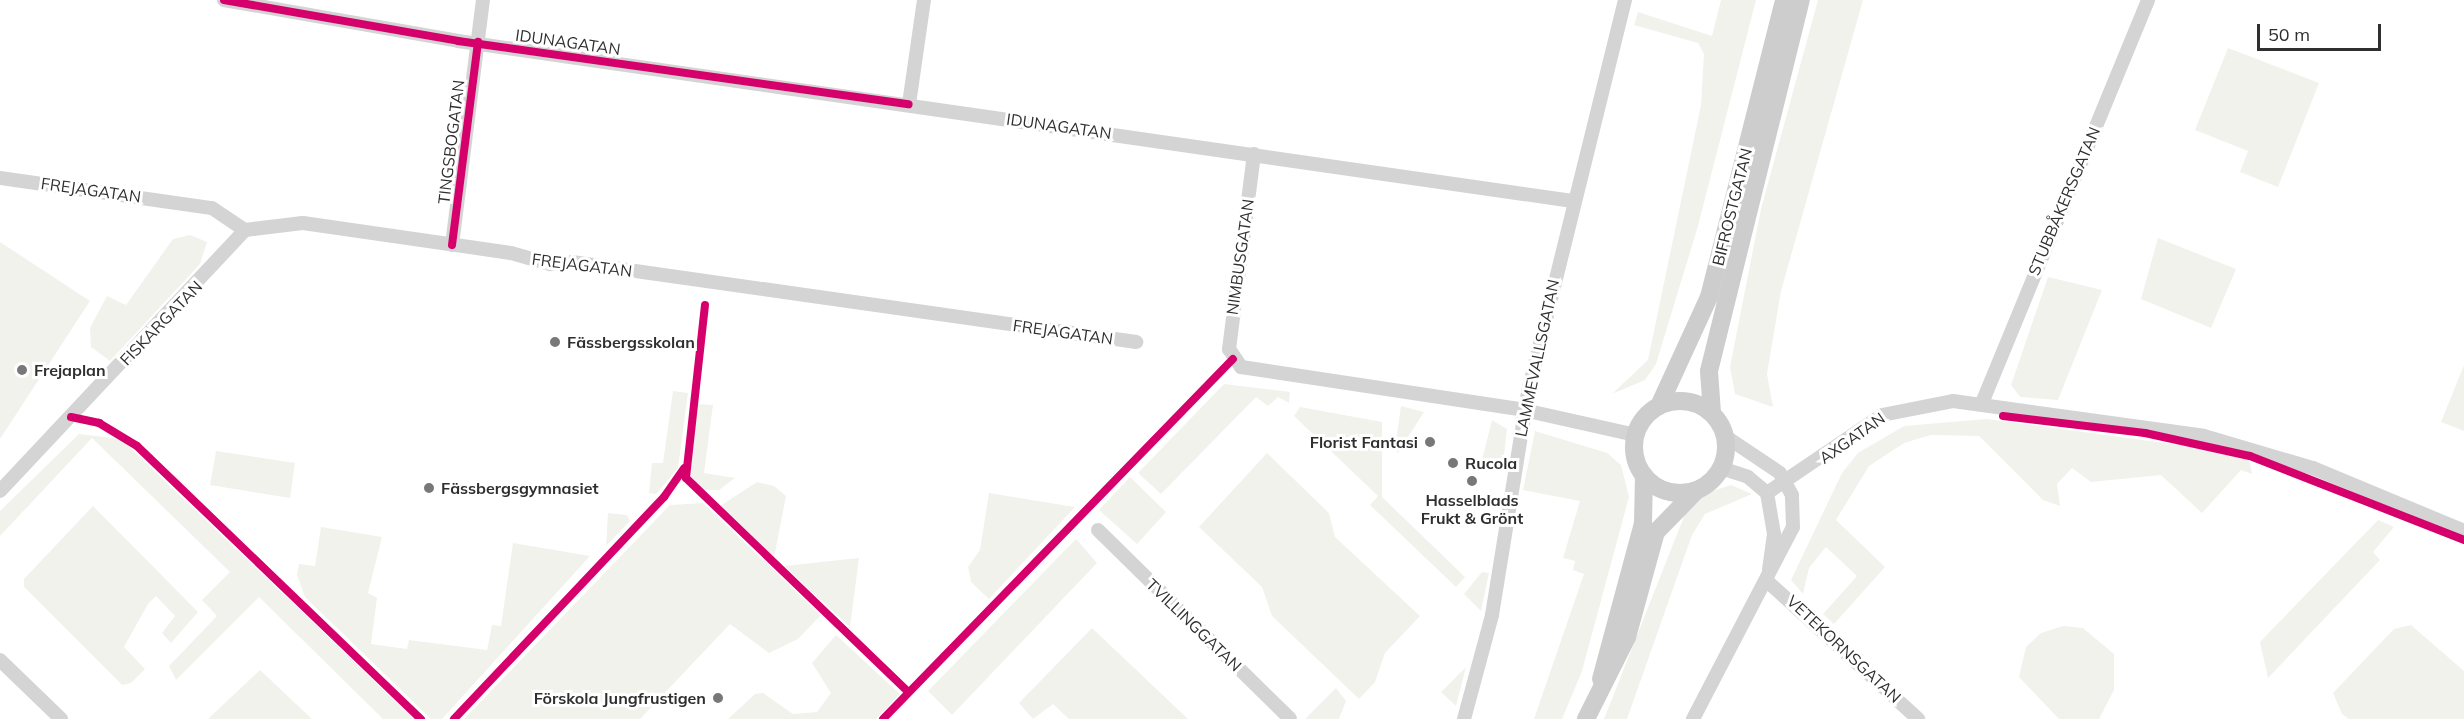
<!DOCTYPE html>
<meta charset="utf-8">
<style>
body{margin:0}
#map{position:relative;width:2464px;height:719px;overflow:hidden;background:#fff;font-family:Mulish,sans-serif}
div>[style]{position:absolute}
.green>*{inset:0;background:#f2f2ec}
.minor>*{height:14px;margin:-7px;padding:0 7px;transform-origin:7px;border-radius:7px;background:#d4d4d4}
.secondary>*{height:18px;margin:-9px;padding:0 9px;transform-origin:9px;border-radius:9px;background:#cdcdcd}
.secondary>.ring{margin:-9px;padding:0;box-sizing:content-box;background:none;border:18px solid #cdcdcd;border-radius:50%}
.cycleway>*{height:8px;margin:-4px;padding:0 4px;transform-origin:4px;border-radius:4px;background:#d6006c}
.dots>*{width:16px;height:16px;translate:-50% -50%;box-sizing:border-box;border:3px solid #fff;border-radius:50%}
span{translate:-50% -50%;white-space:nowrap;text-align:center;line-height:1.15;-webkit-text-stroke:6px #fff;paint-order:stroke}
.street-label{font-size:16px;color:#2f2f2f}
.poi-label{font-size:16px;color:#2f2f2f;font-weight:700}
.left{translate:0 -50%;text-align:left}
.right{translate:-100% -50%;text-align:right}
.scale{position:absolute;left:2257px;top:24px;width:124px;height:27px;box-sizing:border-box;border:3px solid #2f2f2f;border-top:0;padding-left:8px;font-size:18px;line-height:21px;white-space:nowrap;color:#2f2f2f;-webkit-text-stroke:4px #fff;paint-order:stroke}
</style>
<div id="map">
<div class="green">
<div style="clip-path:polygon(1721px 0,1756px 0,1698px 226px,1656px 364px,1645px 380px,1612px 394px,1648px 360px,1701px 105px,1704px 54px,1698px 43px,1634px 25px,1638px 12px,1712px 36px)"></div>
<div style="clip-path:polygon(1818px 0,1863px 0,1781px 291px,1767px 374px,1773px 407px,1735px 394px,1730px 367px,1761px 209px)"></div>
<div style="clip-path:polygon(2228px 48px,2319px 83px,2278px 187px,2240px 172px,2248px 151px,2195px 130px)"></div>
<div style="clip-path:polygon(190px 235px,207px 242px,200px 264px,110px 361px,91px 347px,90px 328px,107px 296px,126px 305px,173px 239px)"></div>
<div style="clip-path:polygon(2158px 238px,2236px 269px,2211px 328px,2141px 299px)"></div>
<div style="clip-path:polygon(0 242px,90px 301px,0 439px)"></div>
<div style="clip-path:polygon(2048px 277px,2102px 290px,2058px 400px,2020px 397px,2011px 385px)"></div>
<div style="clip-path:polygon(2464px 365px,2464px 431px,2441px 422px)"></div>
<div style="clip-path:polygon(1224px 384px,1290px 392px,1289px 403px,1278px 397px,1268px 406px,1256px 397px,1161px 494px,1138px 473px)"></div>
<div style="clip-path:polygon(673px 391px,688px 393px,678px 468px,656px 494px,649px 493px,652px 463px,663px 463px)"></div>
<div style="clip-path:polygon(696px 404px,713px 405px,704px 473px,735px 478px,719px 490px,702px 490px,688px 472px)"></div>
<div style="clip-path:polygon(1401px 406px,1424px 412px,1398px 453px,1395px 449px)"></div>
<div style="clip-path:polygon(1300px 407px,1382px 422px,1382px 497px,1465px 577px,1456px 587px,1370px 505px,1378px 496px,1294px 416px)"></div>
<div style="clip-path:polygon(1987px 419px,2231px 452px,2249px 459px,2252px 474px,2241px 470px,2202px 513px,2161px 475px,2091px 482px,2072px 468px,2057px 484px,2060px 506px,2043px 500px,1979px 436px,1931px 435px,1904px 443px,1869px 466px,1836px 520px,1885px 567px,1834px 624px,1823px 614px,1857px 576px,1826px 547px,1809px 568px,1803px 594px,1791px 580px,1842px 473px,1858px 453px,1904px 426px)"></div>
<div style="clip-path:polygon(1492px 420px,1507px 429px,1502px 472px,1482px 460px)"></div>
<div style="clip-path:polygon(1535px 431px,1607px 453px,1621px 465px,1629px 497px,1582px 671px,1562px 719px,1534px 719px,1584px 574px,1573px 570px,1575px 561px,1563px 558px,1580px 501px,1523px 490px)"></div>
<div style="clip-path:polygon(79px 434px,121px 439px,414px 719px,383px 719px,259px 597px,176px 680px,169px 666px,217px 616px,202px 600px,230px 572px,92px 438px,0 536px,0 511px)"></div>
<div style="clip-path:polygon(216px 451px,295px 463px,290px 498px,210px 485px)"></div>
<div style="clip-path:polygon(1267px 453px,1329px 513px,1335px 537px,1420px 616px,1385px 653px,1375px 682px,1359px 699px,1272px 616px,1262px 587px,1199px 527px)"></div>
<div style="clip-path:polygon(1130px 477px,1166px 512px,1137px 544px,1099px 510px)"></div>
<div style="clip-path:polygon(757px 482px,774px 486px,786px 496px,774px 558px,720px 506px)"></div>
<div style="clip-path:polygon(1731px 485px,1752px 494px,1705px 514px,1692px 535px,1627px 719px,1604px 719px,1685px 514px,1707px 493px)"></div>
<div style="clip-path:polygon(989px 493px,1075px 507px,989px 599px,971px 582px,968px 567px,980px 550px)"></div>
<div style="clip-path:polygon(703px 503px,821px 615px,798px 639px,769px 653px,730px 624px,640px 719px,464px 719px,670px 505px)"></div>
<div style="clip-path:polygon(93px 506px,198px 612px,171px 643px,162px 633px,175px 616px,156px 596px,148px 604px,124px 647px,145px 669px,131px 683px,122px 685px,24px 587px,24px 579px)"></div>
<div style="clip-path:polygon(608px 513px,627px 515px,630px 521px,606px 546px)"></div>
<div style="clip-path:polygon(2378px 520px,2394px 527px,2373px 552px,2380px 560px,2268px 678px,2260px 642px)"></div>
<div style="clip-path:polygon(321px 527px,382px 537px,368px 593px,377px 598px,371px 644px,407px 649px,409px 640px,487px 650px,492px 625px,501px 626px,513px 543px,590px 556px,442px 719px,431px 719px,305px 597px,297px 575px,299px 564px,315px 566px)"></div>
<div style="clip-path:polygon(1076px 539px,1097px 563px,952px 715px,928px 691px)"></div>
<div style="clip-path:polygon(859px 558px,850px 627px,784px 566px)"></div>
<div style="clip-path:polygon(1482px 572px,1489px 573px,1481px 611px,1464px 594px)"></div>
<div style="clip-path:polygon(2411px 625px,2464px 671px,2464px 719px,2349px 719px,2342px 714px,2333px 693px,2394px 629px)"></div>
<div style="clip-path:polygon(2063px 626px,2083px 628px,2114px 654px,2114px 690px,2099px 719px,2059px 719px,2019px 677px,2026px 647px,2041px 633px)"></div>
<div style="clip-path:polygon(1092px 628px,1188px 719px,1069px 719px,1053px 704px,1033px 719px,1019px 703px)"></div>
<div style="clip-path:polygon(836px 635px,900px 694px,876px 719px,728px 719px,755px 694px,763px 693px,793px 714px,817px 712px,831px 693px,812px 663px)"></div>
<div style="clip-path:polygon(1466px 667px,1456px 706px,1441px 692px)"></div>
<div style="clip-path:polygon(260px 670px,312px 719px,208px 719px)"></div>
<div style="clip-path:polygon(1336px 688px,1346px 701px,1339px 719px,1305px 719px)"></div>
</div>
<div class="minor">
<div style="left:224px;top:0;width:238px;rotate:9.9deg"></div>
<div style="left:458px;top:41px;width:1126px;rotate:8.17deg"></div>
<div style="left:909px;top:104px;width:105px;rotate:-81.8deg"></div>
<div style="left:1254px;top:154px;width:197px;rotate:97.3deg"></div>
<div style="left:1229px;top:349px;width:22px;rotate:56deg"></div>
<div style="left:1241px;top:367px;width:286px;rotate:8.6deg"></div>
<div style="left:1524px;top:410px;width:115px;rotate:12.6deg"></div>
<div style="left:0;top:178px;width:214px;rotate:8.1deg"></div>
<div style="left:212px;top:208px;width:40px;rotate:34deg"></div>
<div style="left:245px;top:230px;width:58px;rotate:-6.9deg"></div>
<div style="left:303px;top:223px;width:210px;rotate:8.2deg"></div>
<div style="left:511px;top:253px;width:41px;rotate:15.8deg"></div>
<div style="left:550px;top:264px;width:22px;rotate:-5deg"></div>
<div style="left:572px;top:262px;width:570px;rotate:8.07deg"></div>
<div style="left:452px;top:245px;width:247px;rotate:-82.8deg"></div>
<div style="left:1982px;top:403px;width:436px;rotate:-67.6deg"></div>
<div style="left:1721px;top:468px;width:28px;rotate:18deg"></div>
<div style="left:1748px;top:477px;width:25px;rotate:40deg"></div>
<div style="left:1767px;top:493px;width:42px;rotate:80.3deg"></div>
<div style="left:1774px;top:534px;width:36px;rotate:98deg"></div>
<div style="left:0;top:491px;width:358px;rotate:-46.8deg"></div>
<div style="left:1767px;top:493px;width:139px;rotate:-34.1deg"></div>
<div style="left:1882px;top:415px;width:72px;rotate:-11.2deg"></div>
<div style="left:1953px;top:401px;width:253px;rotate:7.9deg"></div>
<div style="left:2204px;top:436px;width:114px;rotate:16.4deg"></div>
<div style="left:2313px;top:468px;width:164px;rotate:22.6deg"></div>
<div style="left:1098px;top:530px;width:269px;rotate:44.5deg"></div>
<div style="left:1767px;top:581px;width:205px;rotate:42.4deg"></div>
<div style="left:0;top:660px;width:85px;rotate:44deg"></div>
<div style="left:1464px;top:719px;width:108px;rotate:-74.9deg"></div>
<div style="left:1492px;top:615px;width:226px;rotate:-80.8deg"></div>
<div style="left:1528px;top:392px;width:404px;rotate:-76.1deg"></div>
<div style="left:1693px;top:719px;width:216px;rotate:-62.5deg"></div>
<div style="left:1793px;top:527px;width:32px;rotate:-92deg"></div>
<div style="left:1792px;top:495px;width:25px;rotate:-119deg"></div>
<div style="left:1780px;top:473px;width:66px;rotate:-146.1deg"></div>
</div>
<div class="secondary">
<div class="ring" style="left:1634px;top:401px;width:74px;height:74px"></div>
<div style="left:1659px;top:406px;width:120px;rotate:-65.4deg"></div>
<div style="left:1709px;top:297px;width:306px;rotate:-75.8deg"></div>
<div style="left:1712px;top:413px;width:42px;rotate:-94.1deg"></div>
<div style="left:1709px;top:371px;width:382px;rotate:-76.1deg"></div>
<div style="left:1601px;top:679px;width:162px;rotate:-74.9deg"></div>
<div style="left:1643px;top:523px;width:47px;rotate:-88.8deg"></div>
<div style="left:1586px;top:719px;width:92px;rotate:-63.4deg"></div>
<div style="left:1627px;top:637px;width:109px;rotate:-74.6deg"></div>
<div style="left:1656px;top:532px;width:57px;rotate:-45.7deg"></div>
</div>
<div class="cycleway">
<div style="left:224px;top:0;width:238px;rotate:9.9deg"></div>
<div style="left:458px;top:41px;width:455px;rotate:8deg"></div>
<div style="left:452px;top:245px;width:205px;rotate:-82.7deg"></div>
<div style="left:705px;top:305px;width:174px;rotate:96.3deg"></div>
<div style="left:686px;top:478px;width:308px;rotate:43.9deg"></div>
<div style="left:2003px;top:416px;width:143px;rotate:6.8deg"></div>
<div style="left:2145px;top:433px;width:107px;rotate:12.4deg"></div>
<div style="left:2250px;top:456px;width:230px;rotate:21.4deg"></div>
<div style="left:71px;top:417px;width:29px;rotate:12deg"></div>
<div style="left:99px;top:423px;width:44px;rotate:31.2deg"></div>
<div style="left:137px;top:446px;width:394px;rotate:43.9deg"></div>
<div style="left:454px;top:719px;width:306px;rotate:-46.6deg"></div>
<div style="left:664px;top:497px;width:35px;rotate:-55deg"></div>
<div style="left:883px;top:719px;width:502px;rotate:-45.81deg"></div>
</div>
<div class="dots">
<div style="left:555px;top:342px;background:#787878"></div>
<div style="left:22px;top:370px;background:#787878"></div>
<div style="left:1430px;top:442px;background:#787878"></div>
<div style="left:1453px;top:463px;background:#787878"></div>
<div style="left:1472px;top:481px;background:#787878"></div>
<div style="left:429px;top:488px;background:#787878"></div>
<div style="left:718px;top:698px;background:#787878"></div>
</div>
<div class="street-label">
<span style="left:568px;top:42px;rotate:8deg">IDUNAGATAN</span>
<span style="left:1059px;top:126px;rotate:8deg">IDUNAGATAN</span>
<span style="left:451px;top:142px;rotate:-83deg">TINGSBOGATAN</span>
<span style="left:91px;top:190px;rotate:8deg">FREJAGATAN</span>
<span style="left:2064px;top:201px;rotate:-67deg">STUBBÅKERSGATAN</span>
<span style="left:1732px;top:207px;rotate:-76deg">BIFROSTGATAN</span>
<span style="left:1240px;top:257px;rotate:-82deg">NIMBUSGATAN</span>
<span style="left:582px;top:265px;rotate:7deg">FREJAGATAN</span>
<span style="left:161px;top:323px;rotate:-46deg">FISKARGATAN</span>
<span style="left:1063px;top:332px;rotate:8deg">FREJAGATAN</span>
<span style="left:1537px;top:358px;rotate:-78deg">LAMMEVALLSGATAN</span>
<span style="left:1852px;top:438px;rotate:-35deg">AXGATAN</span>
<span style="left:1194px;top:625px;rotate:44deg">TVILLINGGATAN</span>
<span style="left:1844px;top:649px;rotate:43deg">VETEKORNSGATAN</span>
</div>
<div class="poi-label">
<span class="left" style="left:567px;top:342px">Fässbergsskolan</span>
<span class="left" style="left:34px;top:370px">Frejaplan</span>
<span class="right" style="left:1418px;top:442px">Florist Fantasi</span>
<span class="left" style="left:1465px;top:463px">Rucola</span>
<span class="left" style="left:441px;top:488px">Fässbergsgymnasiet</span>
<span style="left:1472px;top:509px">Hasselblads<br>Frukt &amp; Grönt</span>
<span class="right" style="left:706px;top:698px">Förskola Jungfrustigen</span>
</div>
<div class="scale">50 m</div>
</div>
